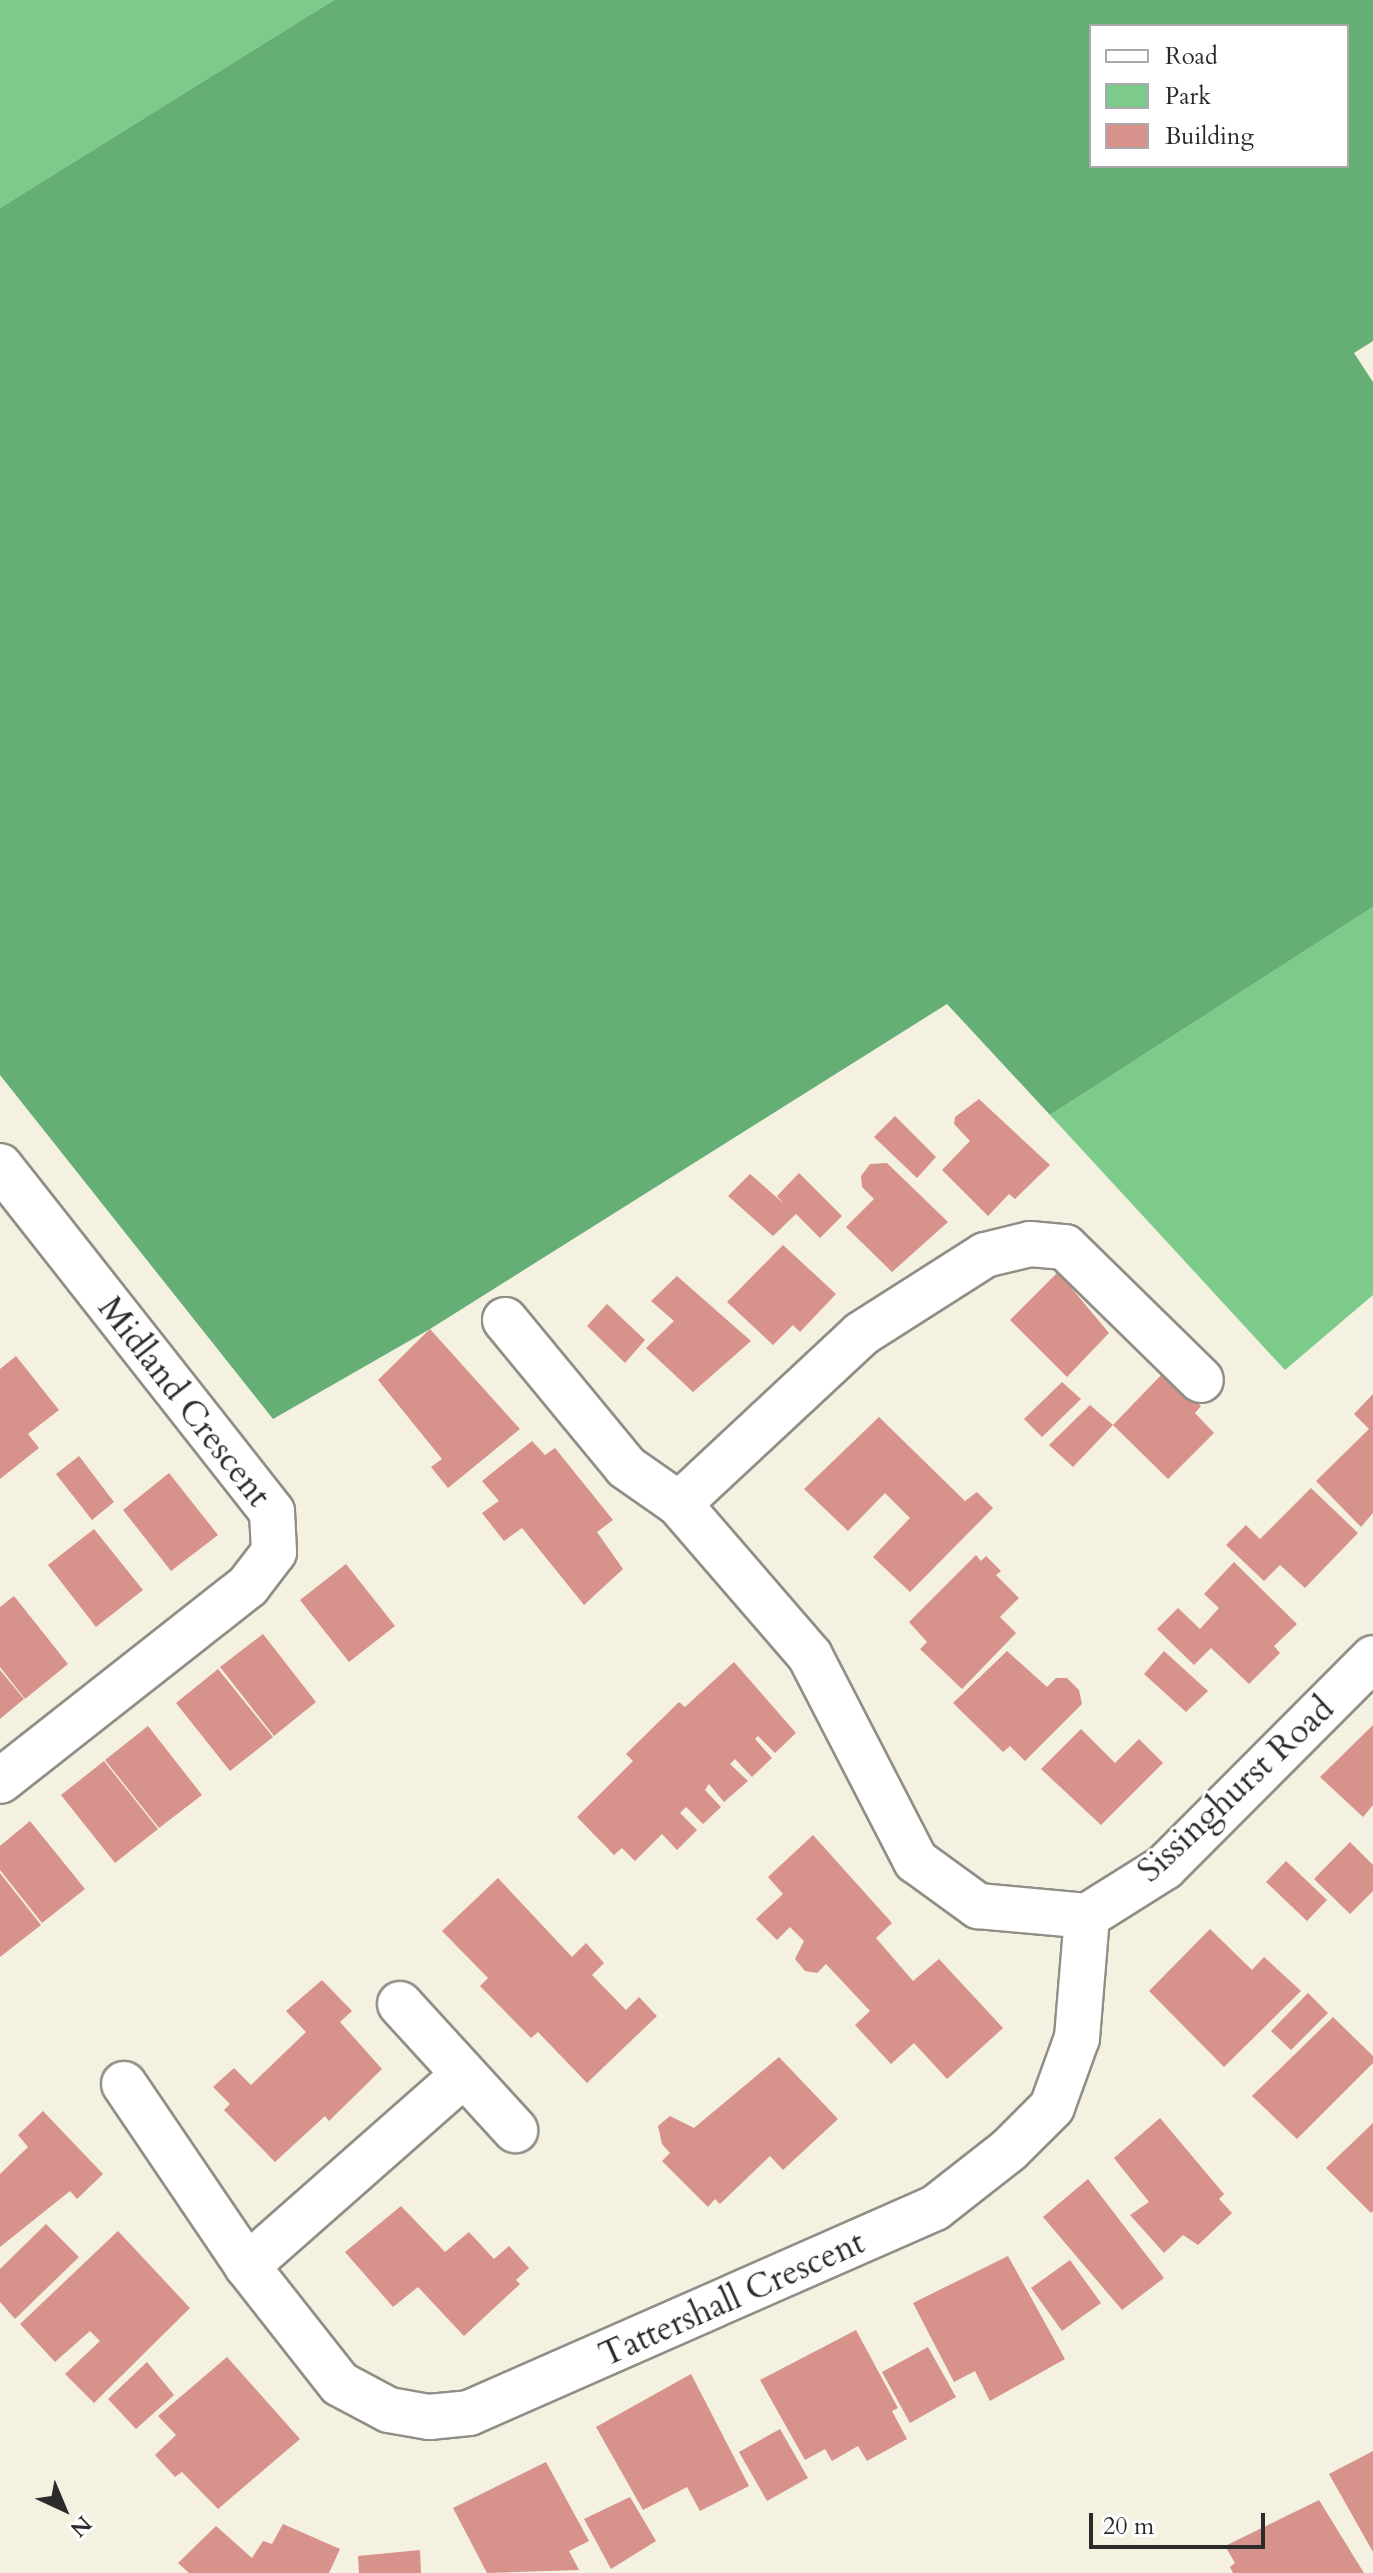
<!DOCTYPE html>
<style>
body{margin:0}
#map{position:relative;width:1373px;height:2573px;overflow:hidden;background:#f4f1e0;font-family:Cardo,serif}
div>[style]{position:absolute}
.green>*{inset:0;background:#7ccb8b}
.forest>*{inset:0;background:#65af77}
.building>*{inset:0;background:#d7928b}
.roads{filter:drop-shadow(2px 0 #908e86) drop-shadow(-2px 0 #908e86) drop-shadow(0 2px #908e86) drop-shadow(0 -2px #908e86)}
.minor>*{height:44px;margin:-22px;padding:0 22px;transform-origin:22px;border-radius:22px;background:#fff}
span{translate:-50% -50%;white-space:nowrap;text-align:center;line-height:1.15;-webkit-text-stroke:6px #fff;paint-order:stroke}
.street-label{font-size:34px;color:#2b2b2b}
.legend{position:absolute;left:1089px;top:24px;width:260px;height:144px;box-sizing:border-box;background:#fff;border:2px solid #aaa;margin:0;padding:10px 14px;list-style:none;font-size:24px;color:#2b2b2b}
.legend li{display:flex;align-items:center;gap:16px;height:40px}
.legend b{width:40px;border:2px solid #aaa}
.north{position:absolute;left:24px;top:2469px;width:80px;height:80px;-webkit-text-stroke:6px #fff;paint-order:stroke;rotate:136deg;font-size:22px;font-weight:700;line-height:32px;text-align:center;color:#2b2b2b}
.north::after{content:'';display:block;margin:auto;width:28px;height:36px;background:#2b2b2b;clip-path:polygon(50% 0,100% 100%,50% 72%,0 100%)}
.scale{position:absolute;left:1089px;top:2513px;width:176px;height:36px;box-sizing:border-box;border:4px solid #2b2b2b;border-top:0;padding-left:10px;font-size:24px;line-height:28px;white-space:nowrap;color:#2b2b2b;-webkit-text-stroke:6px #fff;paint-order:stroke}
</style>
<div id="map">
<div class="green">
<div style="clip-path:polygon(0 0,334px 0,0 208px)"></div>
<div style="clip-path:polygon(1373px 907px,1373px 1295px,1285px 1370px,1050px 1115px)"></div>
</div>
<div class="forest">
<div style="clip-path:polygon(evenodd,334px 0,1373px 0,1373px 341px,1354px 353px,1373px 382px,1373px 907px,1050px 1115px,947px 1004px,430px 1329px,273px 1419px,0 1075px,0 208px,334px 0,1091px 26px,1347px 26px,1347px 166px,1091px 166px,1091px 26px)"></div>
</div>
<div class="building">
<div style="clip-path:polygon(979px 1099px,1050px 1165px,1015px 1199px,1009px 1194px,988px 1216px,942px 1170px,970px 1141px,954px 1124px,955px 1117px)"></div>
<div style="clip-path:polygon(895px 1116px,936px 1157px,917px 1178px,874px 1137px)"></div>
<div style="clip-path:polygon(887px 1163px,948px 1222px,892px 1272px,846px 1227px,874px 1199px,862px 1187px,861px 1176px,870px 1164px)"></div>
<div style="clip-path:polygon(799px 1173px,842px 1216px,820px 1238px,796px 1214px,773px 1236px,728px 1196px,750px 1174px,783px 1203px,777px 1196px)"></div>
<div style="clip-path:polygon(783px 1245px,836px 1294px,800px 1332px,793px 1325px,773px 1345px,727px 1302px)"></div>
<div style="clip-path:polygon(1058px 1272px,1109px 1333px,1067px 1377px,1010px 1320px)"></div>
<div style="clip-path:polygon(677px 1276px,751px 1341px,693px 1392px,646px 1348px,674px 1321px,651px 1301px)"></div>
<div style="clip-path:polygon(607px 1304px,645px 1340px,625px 1363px,587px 1326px)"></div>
<div style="clip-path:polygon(430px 1329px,520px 1429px,448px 1488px,431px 1467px,442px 1459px,378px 1380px)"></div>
<div style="clip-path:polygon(16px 1356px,59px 1410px,28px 1434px,39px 1448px,0 1479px,0 1369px)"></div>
<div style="clip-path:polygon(1165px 1371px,1201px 1406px,1195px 1413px,1214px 1433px,1168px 1479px,1113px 1425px,1073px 1467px,1049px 1445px,1090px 1405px,1113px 1425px)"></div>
<div style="clip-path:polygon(1062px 1382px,1081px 1399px,1042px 1437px,1024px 1419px)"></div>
<div style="clip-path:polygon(1373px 1394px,1373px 1513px,1361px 1527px,1316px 1481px,1369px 1429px,1354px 1414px)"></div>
<div style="clip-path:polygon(879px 1417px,965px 1501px,977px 1492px,993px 1508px,910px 1592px,873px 1557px,910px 1518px,885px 1493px,848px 1531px,804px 1489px)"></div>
<div style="clip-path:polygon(532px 1441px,545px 1455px,555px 1448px,613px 1520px,597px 1532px,623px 1569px,584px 1605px,522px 1528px,504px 1541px,482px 1513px,499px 1501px,482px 1481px)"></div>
<div style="clip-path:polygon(79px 1456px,114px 1502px,92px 1520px,56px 1474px)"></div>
<div style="clip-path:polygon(169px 1473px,218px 1535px,171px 1571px,123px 1510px)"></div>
<div style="clip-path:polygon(1311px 1488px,1358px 1533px,1305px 1588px,1280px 1565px,1264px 1581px,1226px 1545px,1246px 1525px,1260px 1539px)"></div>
<div style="clip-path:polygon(94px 1529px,143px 1590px,96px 1627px,48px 1565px)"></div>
<div style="clip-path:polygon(976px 1555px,981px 1561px,986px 1556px,1001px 1571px,996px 1575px,1019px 1598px,1000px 1617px,1016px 1633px,962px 1689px,920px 1649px,927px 1642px,909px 1622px)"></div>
<div style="clip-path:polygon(1234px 1562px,1297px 1624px,1274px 1646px,1280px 1653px,1249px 1684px,1211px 1648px,1194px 1665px,1157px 1629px,1178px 1608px,1200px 1629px,1219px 1608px,1204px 1594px)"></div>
<div style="clip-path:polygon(346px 1564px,395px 1626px,349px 1662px,300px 1600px)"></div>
<div style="clip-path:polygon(14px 1596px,68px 1664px,25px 1699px,0 1667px,0 1607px)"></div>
<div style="clip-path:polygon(263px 1634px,316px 1702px,274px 1736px,220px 1667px)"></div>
<div style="clip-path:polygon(1007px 1651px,1047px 1687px,1056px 1678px,1067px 1678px,1079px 1690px,1082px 1704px,1025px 1761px,1010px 1746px,1003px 1752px,953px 1703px)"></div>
<div style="clip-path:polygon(1164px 1651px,1208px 1691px,1186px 1712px,1144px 1674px)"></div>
<div style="clip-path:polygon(734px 1662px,796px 1733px,775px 1753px,758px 1736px,755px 1739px,772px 1758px,752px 1777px,735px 1759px,730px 1764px,748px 1781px,724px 1802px,709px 1784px,705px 1790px,721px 1807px,703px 1824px,686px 1807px,680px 1813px,697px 1830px,677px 1850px,662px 1834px,635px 1861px,622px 1848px,614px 1855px,577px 1817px,633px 1761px,626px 1754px,679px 1702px,685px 1707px)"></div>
<div style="clip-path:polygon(218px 1669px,273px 1737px,230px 1771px,176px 1703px)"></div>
<div style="clip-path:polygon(0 1670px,24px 1699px,0 1719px)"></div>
<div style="clip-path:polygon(1373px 1725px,1373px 1805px,1363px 1817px,1320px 1777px)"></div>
<div style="clip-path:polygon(148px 1726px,202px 1795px,159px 1828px,105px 1760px)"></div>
<div style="clip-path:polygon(1081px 1729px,1115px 1763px,1139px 1739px,1163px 1763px,1101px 1825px,1041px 1769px)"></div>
<div style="clip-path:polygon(104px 1761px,158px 1829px,115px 1863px,61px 1795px)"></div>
<div style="clip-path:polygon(30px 1821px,85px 1889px,42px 1923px,0 1870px,0 1846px)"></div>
<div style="clip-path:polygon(813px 1835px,892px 1923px,876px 1938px,913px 1981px,939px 1959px,1003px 2028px,947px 2079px,914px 2043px,891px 2064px,855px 2025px,870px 2011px,826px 1964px,817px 1973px,805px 1971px,795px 1959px,804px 1941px,790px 1927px,777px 1940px,756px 1919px,783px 1894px,768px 1877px)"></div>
<div style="clip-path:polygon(1350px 1842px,1373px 1865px,1373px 1891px,1350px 1914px,1314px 1879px)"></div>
<div style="clip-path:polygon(1286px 1861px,1327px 1900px,1307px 1921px,1266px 1882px)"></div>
<div style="clip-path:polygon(0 1873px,41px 1925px,0 1957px)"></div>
<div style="clip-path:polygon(498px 1878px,572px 1957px,586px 1943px,604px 1963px,592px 1975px,626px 2010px,639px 1997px,657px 2016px,587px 2083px,538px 2032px,531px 2038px,480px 1986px,488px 1978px,442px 1931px)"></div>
<div style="clip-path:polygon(1210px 1929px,1252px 1970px,1264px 1957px,1301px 1991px,1224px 2067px,1149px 1991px)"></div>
<div style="clip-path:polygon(322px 1980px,352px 2011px,340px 2022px,382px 2069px,329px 2121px,325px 2116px,275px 2162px,224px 2110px,230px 2104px,213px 2087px,234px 2068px,251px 2085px,306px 2032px,286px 2011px)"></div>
<div style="clip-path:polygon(1308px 1993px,1328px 2013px,1291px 2050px,1271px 2031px)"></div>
<div style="clip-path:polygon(1333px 2017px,1373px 2056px,1373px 2063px,1297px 2139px,1252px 2096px)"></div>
<div style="clip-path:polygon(779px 2057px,838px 2119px,783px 2170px,770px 2156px,720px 2204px,715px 2199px,708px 2207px,662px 2161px,670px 2153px,662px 2144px,658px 2126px,670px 2116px,694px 2128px)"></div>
<div style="clip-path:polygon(43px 2111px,103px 2174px,77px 2199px,70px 2191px,0 2247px,0 2174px,28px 2147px,18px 2135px)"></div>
<div style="clip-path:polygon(1160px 2118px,1224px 2194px,1219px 2199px,1232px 2213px,1198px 2245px,1183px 2235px,1164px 2253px,1130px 2215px,1149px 2202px,1114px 2158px)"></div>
<div style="clip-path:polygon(1373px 2123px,1373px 2211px,1371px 2213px,1326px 2168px)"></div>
<div style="clip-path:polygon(1088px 2179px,1164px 2278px,1122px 2310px,1043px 2217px)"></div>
<div style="clip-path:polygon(401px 2206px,445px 2252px,469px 2232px,494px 2259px,509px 2246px,529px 2268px,516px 2280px,520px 2284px,464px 2336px,418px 2287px,393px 2307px,345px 2252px)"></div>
<div style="clip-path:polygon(46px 2224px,79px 2257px,15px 2319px,0 2302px,0 2269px)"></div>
<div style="clip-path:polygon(118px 2231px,190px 2308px,94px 2403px,65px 2374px,100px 2341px,90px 2331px,55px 2362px,20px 2324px)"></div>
<div style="clip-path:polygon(1008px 2256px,1065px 2359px,990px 2401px,975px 2371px,954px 2382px,913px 2303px)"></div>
<div style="clip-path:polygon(1070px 2260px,1101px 2303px,1062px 2331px,1031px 2288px)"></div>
<div style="clip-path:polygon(856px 2330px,898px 2408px,892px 2411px,907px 2439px,867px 2461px,858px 2446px,832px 2461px,825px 2449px,805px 2460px,760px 2380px)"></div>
<div style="clip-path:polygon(928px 2347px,956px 2397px,910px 2423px,882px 2372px)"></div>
<div style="clip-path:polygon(227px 2357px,300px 2439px,218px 2509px,182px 2472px,175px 2477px,155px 2455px,176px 2435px,158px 2416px)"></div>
<div style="clip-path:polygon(147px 2362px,174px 2395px,136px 2429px,108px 2399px)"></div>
<div style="clip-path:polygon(691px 2374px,749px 2486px,700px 2511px,687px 2487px,643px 2510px,596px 2427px)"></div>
<div style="clip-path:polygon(780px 2429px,808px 2478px,767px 2501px,739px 2452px)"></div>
<div style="clip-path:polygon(1373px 2451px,1373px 2552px,1329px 2474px)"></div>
<div style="clip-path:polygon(546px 2462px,589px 2541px,569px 2551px,579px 2570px,487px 2573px,453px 2508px)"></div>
<div style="clip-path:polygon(630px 2497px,656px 2541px,611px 2569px,584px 2519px)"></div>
<div style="clip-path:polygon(1319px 2500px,1364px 2573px,1233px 2573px,1230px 2567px,1235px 2563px,1225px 2546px)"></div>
<div style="clip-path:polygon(283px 2524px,340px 2549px,329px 2573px,189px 2573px,178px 2563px,216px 2526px,252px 2558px,263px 2541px,272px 2544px)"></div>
<div style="clip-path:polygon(420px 2550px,421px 2573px,359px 2573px,358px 2556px)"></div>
</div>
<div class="roads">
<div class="minor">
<div style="left:0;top:1166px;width:440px;rotate:51.8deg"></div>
<div style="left:272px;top:1512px;width:40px;rotate:87.1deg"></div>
<div style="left:274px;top:1552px;width:43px;rotate:127.4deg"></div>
<div style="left:248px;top:1586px;width:315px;rotate:141.8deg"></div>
<div style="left:505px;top:1320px;width:190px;rotate:50.5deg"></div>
<div style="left:626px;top:1467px;width:65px;rotate:34.9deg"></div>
<div style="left:679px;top:1504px;width:201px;rotate:49.2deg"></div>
<div style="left:810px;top:1656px;width:231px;rotate:62.7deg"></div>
<div style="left:916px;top:1861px;width:77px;rotate:36deg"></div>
<div style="left:978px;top:1906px;width:109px;rotate:5.2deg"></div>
<div style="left:1087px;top:1916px;width:92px;rotate:-32.1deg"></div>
<div style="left:1165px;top:1867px;width:295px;rotate:-45.1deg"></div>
<div style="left:679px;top:1504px;width:249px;rotate:-43deg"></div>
<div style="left:861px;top:1334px;width:147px;rotate:-32.5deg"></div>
<div style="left:985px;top:1255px;width:46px;rotate:-13.7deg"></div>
<div style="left:1030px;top:1244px;width:35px;rotate:5deg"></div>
<div style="left:1065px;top:1247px;width:190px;rotate:44.4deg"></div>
<div style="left:400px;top:2004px;width:171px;rotate:47.6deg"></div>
<div style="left:124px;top:2084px;width:220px;rotate:55.9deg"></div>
<div style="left:247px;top:2266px;width:150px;rotate:51.8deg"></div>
<div style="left:340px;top:2384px;width:55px;rotate:28deg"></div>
<div style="left:389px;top:2410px;width:41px;rotate:9.9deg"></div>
<div style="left:429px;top:2417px;width:40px;rotate:-5.7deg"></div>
<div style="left:469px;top:2413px;width:509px;rotate:-23.75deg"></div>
<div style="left:935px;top:2208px;width:94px;rotate:-38.1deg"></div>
<div style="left:1009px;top:2150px;width:61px;rotate:-45deg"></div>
<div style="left:1052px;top:2107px;width:73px;rotate:-70.1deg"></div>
<div style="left:1077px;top:2038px;width:122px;rotate:-85.3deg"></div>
<div style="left:247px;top:2266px;width:289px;rotate:-41.4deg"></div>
</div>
</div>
<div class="street-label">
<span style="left:184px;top:1402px;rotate:52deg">Midland Crescent</span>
<span style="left:1236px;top:1790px;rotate:-43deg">Sissinghurst Road</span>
<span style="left:732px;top:2299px;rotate:-24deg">Tattershall Crescent</span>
</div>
<ul class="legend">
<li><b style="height:10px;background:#fff"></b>Road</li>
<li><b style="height:22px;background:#7ccb8b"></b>Park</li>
<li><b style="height:22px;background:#d7928b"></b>Building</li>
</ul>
<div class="north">N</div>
<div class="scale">20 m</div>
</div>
